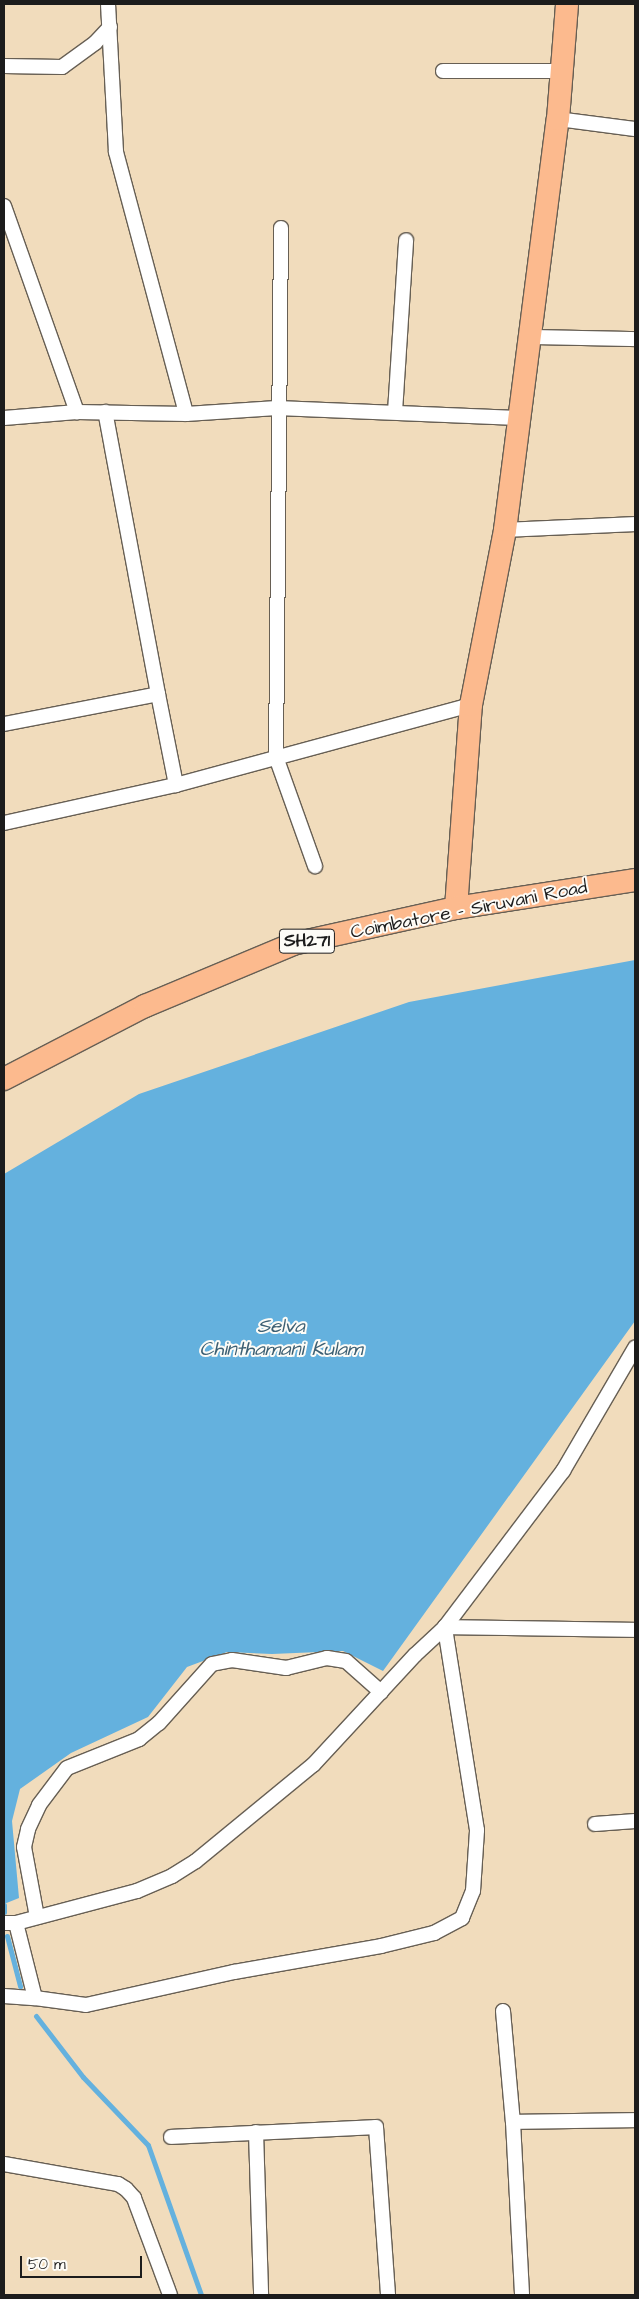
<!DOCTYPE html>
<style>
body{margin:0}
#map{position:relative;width:639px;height:2299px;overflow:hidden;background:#f1dcbc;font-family:"Architects Daughter",sans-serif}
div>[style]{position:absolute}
.water>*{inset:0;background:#64b1de}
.stream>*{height:5px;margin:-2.5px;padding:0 2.5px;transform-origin:2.5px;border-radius:2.5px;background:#64b1de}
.roads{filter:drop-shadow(1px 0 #675f54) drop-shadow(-1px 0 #675f54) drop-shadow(0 1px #675f54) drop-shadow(0 -1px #675f54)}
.minor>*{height:14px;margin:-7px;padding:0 7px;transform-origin:7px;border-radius:7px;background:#fff}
.primary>*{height:22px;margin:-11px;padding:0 11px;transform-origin:11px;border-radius:11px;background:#fcba8e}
span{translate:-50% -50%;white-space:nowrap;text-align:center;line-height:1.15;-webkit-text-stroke:4px #fdfcf7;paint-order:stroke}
.shield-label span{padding:1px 4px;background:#fdfcf7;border:1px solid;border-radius:4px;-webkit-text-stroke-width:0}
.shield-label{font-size:18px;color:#1c1c1c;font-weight:700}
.street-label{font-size:19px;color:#1c1c1c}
.water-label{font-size:20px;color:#3c5f73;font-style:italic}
.frame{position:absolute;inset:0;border:5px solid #1c1c1c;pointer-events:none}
.scale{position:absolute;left:20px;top:2256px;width:122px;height:22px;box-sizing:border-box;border:2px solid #1c1c1c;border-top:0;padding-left:6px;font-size:15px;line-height:18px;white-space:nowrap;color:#1c1c1c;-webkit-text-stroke:4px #fdfcf7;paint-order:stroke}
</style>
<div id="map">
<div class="water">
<div style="clip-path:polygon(635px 960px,635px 1321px,383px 1671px,343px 1651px,272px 1654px,227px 1652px,187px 1667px,148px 1717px,71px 1753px,20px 1789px,12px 1821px,19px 1898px,4px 1904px,4px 1174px,139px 1094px,409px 1002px)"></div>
</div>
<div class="stream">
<div style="left:4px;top:1905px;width:7px;rotate:90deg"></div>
<div style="left:7px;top:1936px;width:52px;rotate:75.4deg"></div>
<div style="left:36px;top:2016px;width:77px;rotate:52.4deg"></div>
<div style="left:83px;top:2077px;width:94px;rotate:46.3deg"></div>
<div style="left:148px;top:2145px;width:159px;rotate:70.5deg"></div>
</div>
<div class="roads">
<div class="minor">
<div style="left:108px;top:4px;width:148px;rotate:86.9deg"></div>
<div style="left:116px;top:152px;width:271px;rotate:75deg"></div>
<div style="left:4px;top:66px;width:58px;rotate:1deg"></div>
<div style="left:62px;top:67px;width:41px;rotate:-36deg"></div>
<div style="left:95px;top:43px;width:22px;rotate:-47deg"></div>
<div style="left:443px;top:71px;width:119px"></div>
<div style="left:558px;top:119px;width:78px;rotate:7.4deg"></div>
<div style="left:4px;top:206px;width:219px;rotate:70.5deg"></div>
<div style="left:281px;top:228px;width:529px;rotate:90.54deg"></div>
<div style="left:276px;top:757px;width:116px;rotate:70.3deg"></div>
<div style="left:528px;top:337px;width:107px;rotate:1.1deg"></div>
<div style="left:395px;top:412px;width:172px;rotate:-86.3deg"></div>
<div style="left:4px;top:418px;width:73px;rotate:-4.7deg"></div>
<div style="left:77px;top:412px;width:109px;rotate:1.1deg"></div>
<div style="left:186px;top:414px;width:91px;rotate:-3.8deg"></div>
<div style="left:277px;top:408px;width:241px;rotate:2.4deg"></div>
<div style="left:505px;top:530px;width:130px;rotate:-2.6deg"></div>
<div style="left:158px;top:694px;width:93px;rotate:78.8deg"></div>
<div style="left:4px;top:724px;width:157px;rotate:-11deg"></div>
<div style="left:158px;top:694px;width:287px;rotate:-100.6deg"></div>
<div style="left:4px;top:823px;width:176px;rotate:-12.5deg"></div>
<div style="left:176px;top:785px;width:306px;rotate:-15.2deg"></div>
<div style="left:595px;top:1824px;width:40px;rotate:-4.3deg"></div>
<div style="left:37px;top:1917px;width:71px;rotate:-100.5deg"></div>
<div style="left:24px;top:1847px;width:18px;rotate:-77deg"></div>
<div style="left:28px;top:1829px;width:26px;rotate:-65deg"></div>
<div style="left:39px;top:1805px;width:46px;rotate:-52.9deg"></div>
<div style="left:67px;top:1768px;width:78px;rotate:-21.9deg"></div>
<div style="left:139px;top:1739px;width:26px;rotate:-39deg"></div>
<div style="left:159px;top:1723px;width:79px;rotate:-48.1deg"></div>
<div style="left:212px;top:1664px;width:20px;rotate:-11deg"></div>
<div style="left:232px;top:1660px;width:55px;rotate:8.4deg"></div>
<div style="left:286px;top:1668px;width:42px;rotate:-13.7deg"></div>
<div style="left:327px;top:1658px;width:19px;rotate:9deg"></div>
<div style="left:346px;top:1661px;width:47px;rotate:41.5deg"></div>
<div style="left:4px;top:1923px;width:12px"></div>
<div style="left:16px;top:1923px;width:125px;rotate:-14.8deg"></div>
<div style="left:137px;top:1891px;width:38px;rotate:-23deg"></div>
<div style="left:172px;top:1876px;width:28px;rotate:-32deg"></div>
<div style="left:196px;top:1861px;width:151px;rotate:-39.4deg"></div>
<div style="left:313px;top:1765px;width:150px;rotate:-47.2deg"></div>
<div style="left:415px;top:1655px;width:41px;rotate:-43deg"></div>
<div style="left:445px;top:1627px;width:190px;rotate:0.9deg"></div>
<div style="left:16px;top:1923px;width:77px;rotate:75.8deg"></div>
<div style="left:35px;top:1998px;width:51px;rotate:7.8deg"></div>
<div style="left:86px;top:2005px;width:152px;rotate:-12.6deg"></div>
<div style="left:234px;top:1972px;width:149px;rotate:-10deg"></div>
<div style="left:381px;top:1946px;width:55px;rotate:-13.8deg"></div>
<div style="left:434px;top:1933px;width:32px;rotate:-28deg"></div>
<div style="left:462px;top:1918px;width:29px;rotate:-68deg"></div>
<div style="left:473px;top:1891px;width:61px;rotate:-86.2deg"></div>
<div style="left:477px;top:1830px;width:206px;rotate:-99deg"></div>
<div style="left:445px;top:1627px;width:196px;rotate:-52.9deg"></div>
<div style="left:563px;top:1471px;width:143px;rotate:-59.7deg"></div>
<div style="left:4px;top:1996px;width:31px;rotate:4deg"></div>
<div style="left:503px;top:2011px;width:111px;rotate:84.9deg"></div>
<div style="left:513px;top:2122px;width:173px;rotate:87deg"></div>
<div style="left:513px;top:2122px;width:122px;rotate:-0.9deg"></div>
<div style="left:256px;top:2132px;width:163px;rotate:88.2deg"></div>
<div style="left:171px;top:2137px;width:205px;rotate:-2.8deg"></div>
<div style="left:376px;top:2127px;width:168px;rotate:85.9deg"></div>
<div style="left:4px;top:2164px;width:116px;rotate:10deg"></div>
<div style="left:118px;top:2184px;width:9px;rotate:32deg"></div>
<div style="left:126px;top:2189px;width:12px;rotate:48deg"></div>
<div style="left:134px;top:2198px;width:103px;rotate:69.6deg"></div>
</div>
<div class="primary">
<div style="left:456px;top:908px;width:204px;rotate:-85.8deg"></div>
<div style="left:471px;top:705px;width:178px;rotate:-79deg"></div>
<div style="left:505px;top:530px;width:414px;rotate:-82.7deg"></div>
<div style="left:558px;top:119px;width:115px;rotate:-85.5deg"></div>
<div style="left:4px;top:1079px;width:159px;rotate:-27.4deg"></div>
<div style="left:145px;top:1006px;width:160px;rotate:-22.7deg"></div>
<div style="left:293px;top:944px;width:167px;rotate:-12.5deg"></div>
<div style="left:456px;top:908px;width:181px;rotate:-8.9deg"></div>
</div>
</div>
<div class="shield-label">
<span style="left:307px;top:941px">SH271</span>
</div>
<div class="street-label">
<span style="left:469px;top:910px;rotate:-11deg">Coimbatore - Siruvani Road</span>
</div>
<div class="water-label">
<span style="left:281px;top:1338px">Selva<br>Chinthamani Kulam</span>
</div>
<div class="frame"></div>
<div class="scale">50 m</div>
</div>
